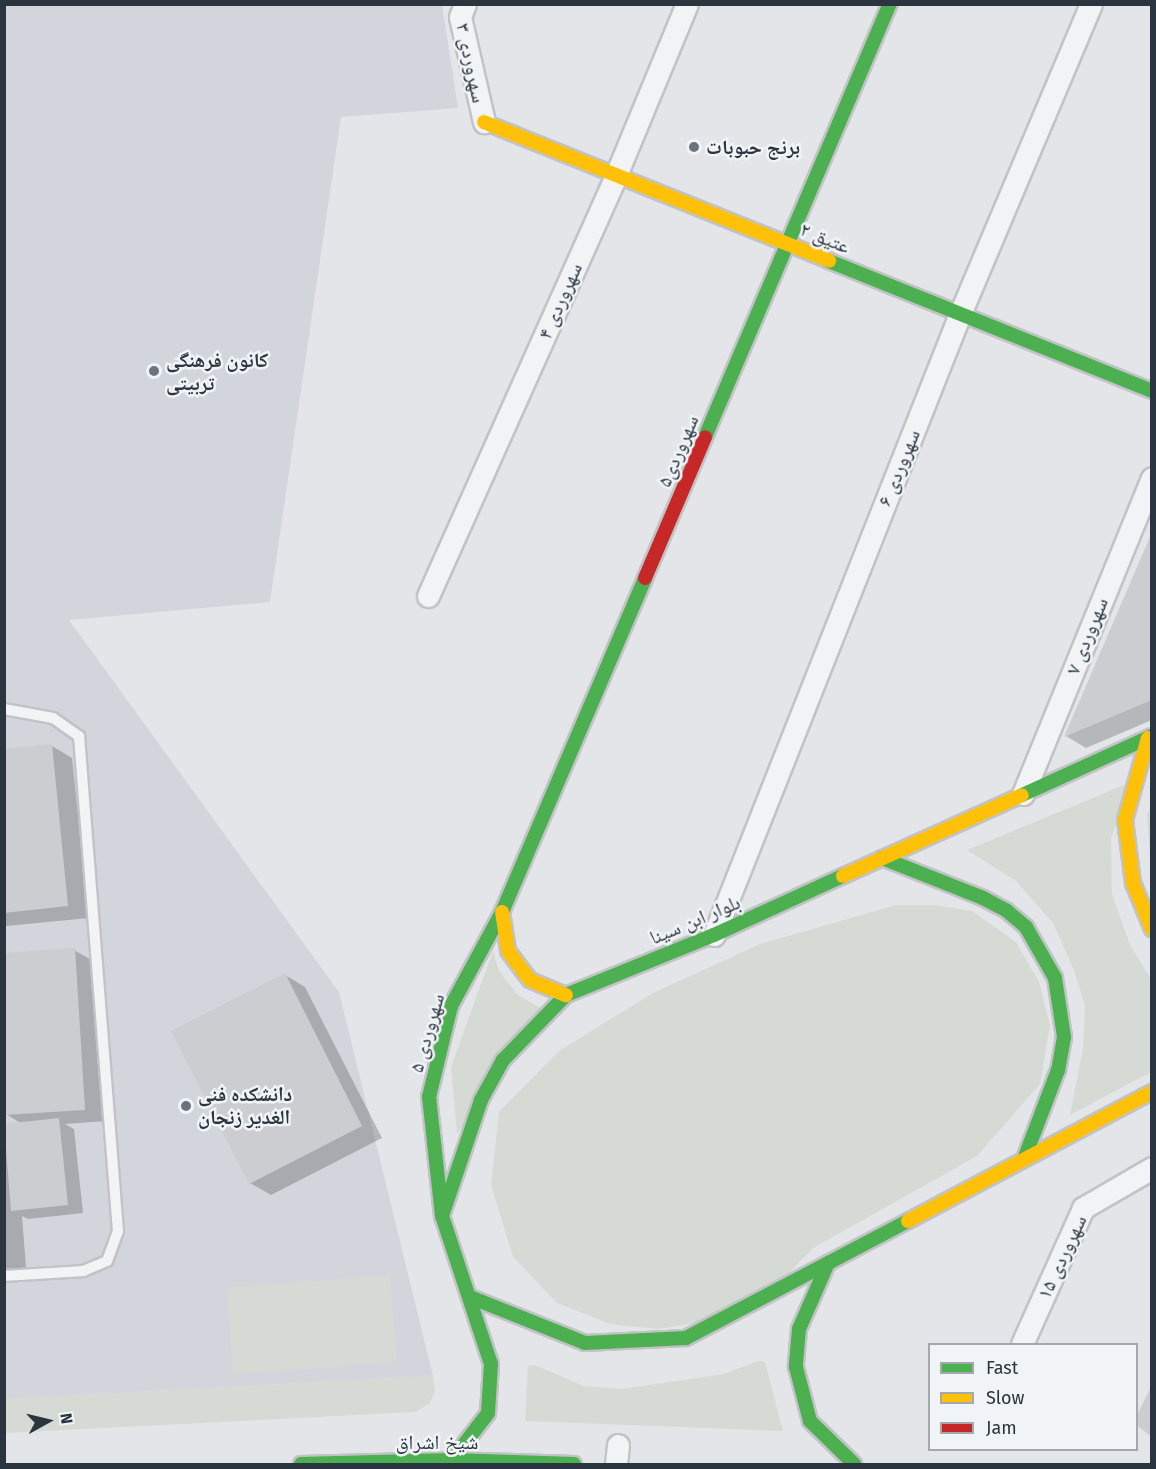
<!DOCTYPE html>
<meta charset="utf-8">
<style>
body{margin:0}
#map{position:relative;width:1156px;height:1469px;overflow:hidden;background:#e3e5e8;font-family:"Fira Sans","Noto Naskh Arabic",sans-serif}
div>[style]{position:absolute}
.built>*{inset:0;background:#d2d5db}
.green>*{inset:0;background:#d5dbd4}
.shadow>*{inset:0;background:#0003}
.building>*{inset:0;background:#cbcdd0}
.roads{filter:drop-shadow(2px 0 #c1c3c6) drop-shadow(-2px 0 #c1c3c6) drop-shadow(0 2px #c1c3c6) drop-shadow(0 -2px #c1c3c6)}
.lane>*{height:10px;margin:-5px;padding:0 5px;transform-origin:5px;border-radius:5px;background:#f2f3f5}
.street>*{height:21px;margin:-10.5px;padding:0 10.5px;transform-origin:10.5px;border-radius:10.5px;background:#f2f3f5}
.fast>*{height:14px;margin:-7px;padding:0 7px;transform-origin:7px;border-radius:7px;background:#4caf50}
.slow>*{height:14px;margin:-7px;padding:0 7px;transform-origin:7px;border-radius:7px;background:#ffc107}
.jam>*{height:14px;margin:-7px;padding:0 7px;transform-origin:7px;border-radius:7px;background:#c62828}
.dots>*{width:16px;height:16px;translate:-50% -50%;box-sizing:border-box;border:3px solid #f1f4f7;border-radius:50%}
span{translate:-50% -50%;white-space:nowrap;text-align:center;line-height:1.15;-webkit-text-stroke:5px #f1f4f7;paint-order:stroke}
.street-label{font-size:20px;color:#2b3540}
.poi-label{font-size:20px;color:#2b3540;font-weight:700}
.left{translate:0 -50%;text-align:left}
.frame{position:absolute;inset:0;border:6px solid #2b3540;pointer-events:none}
.legend{position:absolute;left:928px;top:1343px;width:210px;height:108px;box-sizing:border-box;background:#f1f4f7;border:2px solid #a2a8ae;margin:0;padding:8px 10px;list-style:none;font-size:18px;color:#2b3540}
.legend li{display:flex;align-items:center;gap:12px;height:30px}
.legend b{width:30px;border:2px solid #a2a8ae}
.north{position:absolute;left:18px;top:1391px;width:60px;height:60px;-webkit-text-stroke:4px #f1f4f7;paint-order:stroke;rotate:82deg;font-size:16px;font-weight:700;line-height:24px;text-align:center;color:#2b3540}
.north::after{content:'';display:block;margin:auto;width:21px;height:27px;background:#2b3540;clip-path:polygon(50% 0,100% 100%,50% 72%,0 100%)}
</style>
<div id="map">
<div class="built">
<div style="clip-path:polygon(5px 5px,442px 5px,458px 108px,341px 117px,270px 602px,69px 620px,339px 992px,433px 1376px,5px 1399px)"></div>
</div>
<div class="green">
<div style="clip-path:polygon(1129px 783px,1111px 839px,1112px 894px,1130px 945px,1151px 979px,1151px 1072px,1070px 1115px,1083px 1048px,1085px 1006px,1074px 970px,1053px 923px,1016px 881px,967px 850px)"></div>
<div style="clip-path:polygon(1151px 808px,1151px 875px,1147px 814px)"></div>
<div style="clip-path:polygon(896px 905px,934px 905px,972px 911px,1016px 942px,1039px 982px,1050px 1025px,1040px 1084px,977px 1156px,813px 1248px,785px 1277px,703px 1322px,658px 1329px,610px 1324px,557px 1303px,513px 1257px,491px 1185px,499px 1112px,559px 1051px,653px 993px,760px 944px)"></div>
<div style="clip-path:polygon(493px 951px,499px 971px,518px 995px,540px 1008px,457px 1134px,451px 1067px)"></div>
<div style="clip-path:polygon(390px 1275px,397px 1362px,233px 1374px,227px 1288px)"></div>
<div style="clip-path:polygon(758px 1361px,765px 1362px,783px 1431px,525px 1421px,528px 1366px,535px 1365px,584px 1386px,621px 1389px,724px 1374px)"></div>
<div style="clip-path:polygon(433px 1376px,435px 1391px,429px 1404px,415px 1412px,5px 1433px,5px 1399px)"></div>
</div>
<div class="shadow">
<div style="clip-path:polygon(1152px 536px,1152px 720px,1086px 748px,1066px 736px)"></div>
<div style="clip-path:polygon(52px 746px,72px 758px,89px 918px,6px 926px,4px 751px)"></div>
<div style="clip-path:polygon(74px 950px,95px 962px,106px 1121px,65px 1124px,74px 1129px,83px 1213px,28px 1219px,22px 1216px,26px 1268px,4px 1269px,4px 1125px,22px 1124px,6px 1114px)"></div>
<div style="clip-path:polygon(285px 975px,305px 987px,382px 1138px,271px 1195px,250px 1183px)"></div>
</div>
<div class="building">
<div style="clip-path:polygon(1152px 532px,1152px 700px,1064px 737px)"></div>
<div style="clip-path:polygon(52px 744px,68px 906px,4px 913px,4px 749px)"></div>
<div style="clip-path:polygon(75px 948px,85px 1110px,4px 1115px,4px 953px)"></div>
<div style="clip-path:polygon(285px 973px,362px 1126px,249px 1184px,171px 1031px)"></div>
<div style="clip-path:polygon(59px 1118px,68px 1205px,11px 1211px,4px 1124px)"></div>
<div style="clip-path:polygon(1152px 1385px,1152px 1437px,1136px 1425px,1136px 1417px)"></div>
</div>
<div class="roads">
<div class="lane">
<div style="left:4px;top:709px;width:50px;rotate:10.4deg"></div>
<div style="left:53px;top:718px;width:32px;rotate:35deg"></div>
<div style="left:79px;top:736px;width:497px;rotate:85.5deg"></div>
<div style="left:118px;top:1231px;width:32px;rotate:110deg"></div>
<div style="left:107px;top:1261px;width:26px;rotate:157deg"></div>
<div style="left:83px;top:1271px;width:79px;rotate:176.4deg"></div>
</div>
<div class="street">
<div style="left:465px;top:4px;width:14px;rotate:111deg"></div>
<div style="left:460px;top:17px;width:108px;rotate:77.1deg"></div>
<div style="left:428px;top:596px;width:461px;rotate:-65.9deg"></div>
<div style="left:616px;top:175px;width:185px;rotate:-67.5deg"></div>
<div style="left:1023px;top:794px;width:341px;rotate:-67.8deg"></div>
<div style="left:714px;top:935px;width:668px;rotate:-68.39deg"></div>
<div style="left:960px;top:314px;width:337px;rotate:-67.1deg"></div>
<div style="left:1022px;top:1344px;width:149px;rotate:-65.8deg"></div>
<div style="left:1083px;top:1208px;width:80px;rotate:-30.1deg"></div>
<div style="left:616px;top:1464px;width:19px;rotate:-84deg"></div>
</div>
<div class="fast">
<div style="left:829px;top:261px;width:348px;rotate:21.9deg"></div>
<div style="left:705px;top:437px;width:471px;rotate:-66.9deg"></div>
<div style="left:1022px;top:795px;width:143px;rotate:-24.4deg"></div>
<div style="left:882px;top:858px;width:109px;rotate:21.6deg"></div>
<div style="left:983px;top:898px;width:27px;rotate:28deg"></div>
<div style="left:1007px;top:911px;width:25px;rotate:40deg"></div>
<div style="left:1026px;top:927px;width:59px;rotate:60.4deg"></div>
<div style="left:1055px;top:978px;width:60px;rotate:81.3deg"></div>
<div style="left:1064px;top:1037px;width:34px;rotate:100deg"></div>
<div style="left:1058px;top:1070px;width:95px;rotate:110.9deg"></div>
<div style="left:442px;top:1216px;width:120px;rotate:-96.2deg"></div>
<div style="left:429px;top:1097px;width:94px;rotate:-76.4deg"></div>
<div style="left:451px;top:1006px;width:107px;rotate:-61.5deg"></div>
<div style="left:502px;top:912px;width:363px;rotate:-66.8deg"></div>
<div style="left:828px;top:1263px;width:72px;rotate:113.7deg"></div>
<div style="left:799px;top:1329px;width:38px;rotate:95deg"></div>
<div style="left:796px;top:1367px;width:56px;rotate:75.5deg"></div>
<div style="left:810px;top:1421px;width:62px;rotate:44.3deg"></div>
<div style="left:470px;top:1297px;width:124px;rotate:21.8deg"></div>
<div style="left:585px;top:1343px;width:101px;rotate:-2.8deg"></div>
<div style="left:686px;top:1338px;width:251px;rotate:-27.8deg"></div>
<div style="left:452px;top:1460px;width:59px;rotate:-52.5deg"></div>
<div style="left:488px;top:1413px;width:49px;rotate:-86.5deg"></div>
<div style="left:491px;top:1364px;width:156px;rotate:-108.3deg"></div>
<div style="left:442px;top:1216px;width:122px;rotate:-71.4deg"></div>
<div style="left:481px;top:1100px;width:46px;rotate:-61.2deg"></div>
<div style="left:503px;top:1060px;width:91px;rotate:-45.9deg"></div>
<div style="left:566px;top:995px;width:160px;rotate:-22.1deg"></div>
<div style="left:714px;top:935px;width:142px;rotate:-24.6deg"></div>
<div style="left:301px;top:1464px;width:151px;rotate:-1.5deg"></div>
<div style="left:452px;top:1460px;width:122px;rotate:1.9deg"></div>
</div>
<div class="slow">
<div style="left:484px;top:122px;width:372px;rotate:21.9deg"></div>
<div style="left:1148px;top:738px;width:85px;rotate:105.7deg"></div>
<div style="left:1125px;top:820px;width:64px;rotate:82.8deg"></div>
<div style="left:1133px;top:883px;width:50px;rotate:67.6deg"></div>
<div style="left:843px;top:876px;width:196px;rotate:-24.3deg"></div>
<div style="left:502px;top:912px;width:39px;rotate:81deg"></div>
<div style="left:508px;top:951px;width:36px;rotate:53deg"></div>
<div style="left:530px;top:980px;width:39px;rotate:23deg"></div>
<div style="left:908px;top:1221px;width:276px;rotate:-27.9deg"></div>
</div>
<div class="jam">
<div style="left:645px;top:578px;width:153px;rotate:-66.9deg"></div>
</div>
</div>
<div class="dots">
<div style="left:694px;top:147px;background:#6b737b"></div>
<div style="left:154px;top:371px;background:#6b737b"></div>
<div style="left:186px;top:1106px;background:#6b737b"></div>
</div>
<div class="street-label">
<span style="left:471px;top:63px;rotate:78deg">سهروردی ۳</span>
<span style="left:825px;top:238px;rotate:22deg">عتیق ۲</span>
<span style="left:560px;top:301px;rotate:-66deg">سهروردی ۴</span>
<span style="left:678px;top:451px;rotate:-67deg">سهروردی۵</span>
<span style="left:899px;top:468px;rotate:-68deg">سهروردی ۶</span>
<span style="left:1087px;top:636px;rotate:-68deg">سهروردی ۷</span>
<span style="left:695px;top:920px;rotate:-23deg">بلوار ابن سینا</span>
<span style="left:427px;top:1033px;rotate:-74deg">سهروردی ۵</span>
<span style="left:1062px;top:1257px;rotate:-65deg">سهروردی ۱۵</span>
<span style="left:437px;top:1442px">شیخ اشراق</span>
</div>
<div class="poi-label">
<span class="left" style="left:706px;top:147px">برنج حبوبات</span>
<span class="left" style="left:166px;top:372px">کانون فرهنگی<br>تربیتی</span>
<span class="left" style="left:198px;top:1106px">دانشکده فنی<br>الغدیر زنجان</span>
</div>
<div class="frame"></div>
<ul class="legend">
<li><b style="height:8px;background:#4caf50"></b>Fast</li>
<li><b style="height:8px;background:#ffc107"></b>Slow</li>
<li><b style="height:8px;background:#c62828"></b>Jam</li>
</ul>
<div class="north">N</div>
</div>
